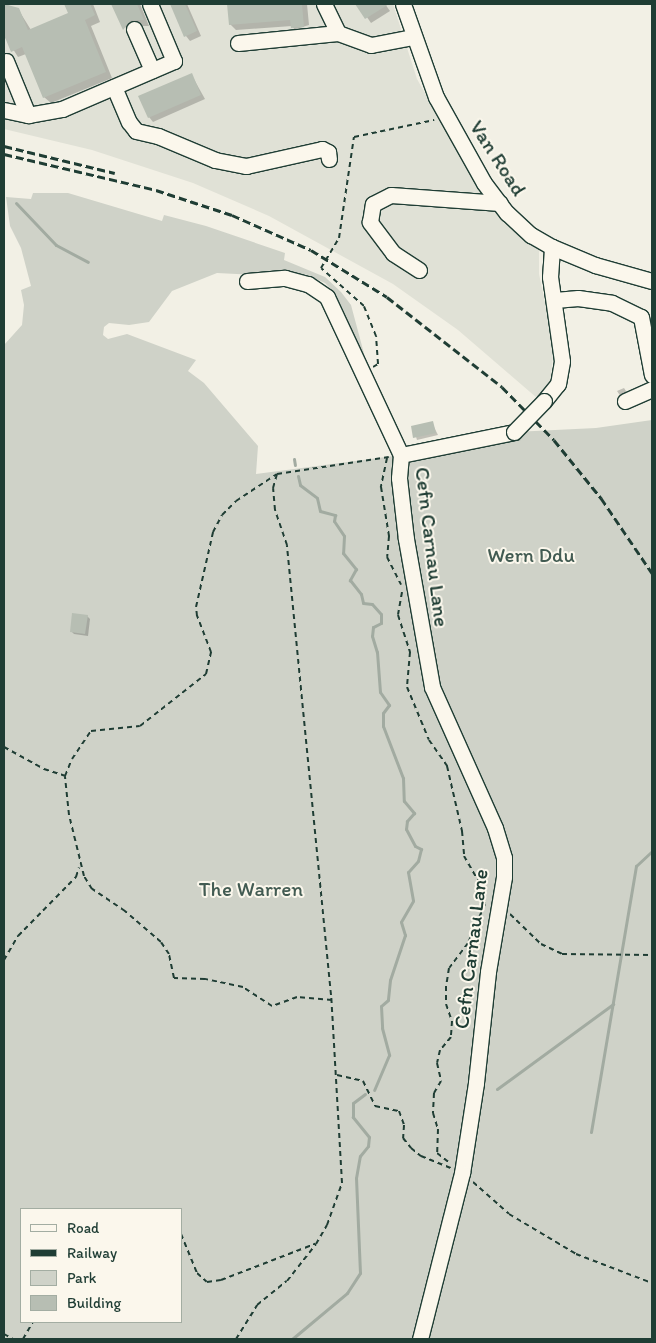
<!DOCTYPE html>
<style>
body{margin:0}
#map{position:relative;width:656px;height:1343px;overflow:hidden;background:#f2f0e5;font-family:Itim,sans-serif}
div>[style]{position:absolute}
.built>*{inset:0;background:#e0e1d6}
.green>*{inset:0;background:#cfd2c8}
.shadow>*{inset:0;background:#0003}
.stream>*{height:3px;margin:-1.5px;padding:0 1.5px;transform-origin:1.5px;border-radius:1.5px;background:#a2aba1}
.building>*{inset:0;background:#b7beb3}
.path>*{height:2px;margin-top:-1px;transform-origin:0;background:repeating-linear-gradient(90deg,#1f3d34 0 5px,transparent 0 9px)}
.roads{filter:drop-shadow(1px 0 #1f3d34) drop-shadow(-1px 0 #1f3d34) drop-shadow(0 1px #1f3d34) drop-shadow(0 -1px #1f3d34)}
.minor>*{height:15px;margin:-7.5px;padding:0 7.5px;transform-origin:7.5px;border-radius:7.5px;background:#fbf7ec}
.rail>*{height:3px;margin-top:-1.5px;transform-origin:0;background:repeating-linear-gradient(90deg,#1f3d34 0 8px,transparent 0 12px)}
.bridges{filter:drop-shadow(1px 0 #1f3d34) drop-shadow(-1px 0 #1f3d34) drop-shadow(0 1px #1f3d34) drop-shadow(0 -1px #1f3d34)}
.minor-bridge>*{height:15px;margin:-7.5px;padding:0 7.5px;transform-origin:7.5px;border-radius:7.5px;background:#fbf7ec}
span{translate:-50% -50%;white-space:nowrap;text-align:center;line-height:1.15;-webkit-text-stroke:4px #fbf7ec;paint-order:stroke}
.street-label{font-size:21px;color:#1f3d34}
.park-label{font-size:21px;color:#425b52}
.frame{position:absolute;inset:0;border:5px solid #1f3d34;pointer-events:none}
.legend{position:absolute;left:20px;top:1208px;width:162px;height:115px;box-sizing:border-box;background:#fbf7ec;border:1px solid #a3ada2;margin:0;padding:6px 9px;list-style:none;font-size:15px;color:#1f3d34}
.legend li{display:flex;align-items:center;gap:10px;height:25px}
.legend b{width:25px;border:1px solid #a3ada2}
</style>
<div id="map">
<div class="built">
<div style="clip-path:polygon(4px 4px,393px 4px,417px 79px,484px 198px,504px 223px,539px 250px,539px 274px,554px 345px,550px 385px,537px 398px,458px 330px,393px 284px,269px 216px,193px 183px,92px 150px,4px 129px)"></div>
</div>
<div class="green">
<div style="clip-path:polygon(evenodd,33px 193px,68px 193px,162px 221px,164px 215px,206px 226px,285px 253px,284px 260px,325px 277px,341px 292px,351px 305px,366px 361px,335px 293px,325px 283px,305px 274px,274px 276px,217px 273px,172px 291px,149px 322px,129px 325px,109px 323px,104px 327px,103px 335px,108px 339px,127px 334px,196px 360px,188px 371px,204px 383px,258px 446px,256px 474px,401px 455px,514px 432px,596px 428px,652px 420px,652px 1339px,4px 1339px,4px 345px,22px 325px,24px 305px,21px 290px,31px 286px,21px 248px,10px 226px,6px 197px,31px 199px,33px 193px,21px 1209px,181px 1209px,181px 1322px,21px 1322px,21px 1209px)"></div>
</div>
<div class="shadow">
<div style="clip-path:polygon(4px 4px,18px 9px,31px 30px,69px 14px,65px 4px,93px 4px,100px 22px,91px 26px,112px 78px,51px 103px,44px 97px,26px 54px,18px 57px,6px 38px,4px 39px)"></div>
<div style="clip-path:polygon(112px 4px,140px 4px,149px 26px,137px 26px,130px 35px)"></div>
<div style="clip-path:polygon(172px 4px,187px 4px,201px 36px,190px 41px,186px 36px)"></div>
<div style="clip-path:polygon(228px 4px,307px 4px,309px 25px,296px 29px,309px 28px,310px 33px,298px 34px,292px 26px,236px 30px,230px 24px)"></div>
<div style="clip-path:polygon(358px 4px,385px 4px,390px 11px,371px 23px)"></div>
<div style="clip-path:polygon(191px 74px,205px 99px,153px 122px,149px 117px)"></div>
<div style="clip-path:polygon(624px 388px,628px 394px,621px 397px,617px 391px)"></div>
<div style="clip-path:polygon(432px 423px,438px 435px,417px 440px,413px 427px)"></div>
<div style="clip-path:polygon(87px 616px,90px 619px,88px 636px,74px 634px,71px 631px)"></div>
</div>
<div class="stream">
<div style="left:16px;top:203px;width:58px;rotate:46.4deg"></div>
<div style="left:56px;top:245px;width:36px;rotate:28deg"></div>
<div style="left:294px;top:459px;width:6px;rotate:81deg"></div>
<div style="left:298px;top:476px;width:9px;rotate:77deg"></div>
<div style="left:300px;top:485px;width:21px;rotate:37deg"></div>
<div style="left:317px;top:498px;width:13px;rotate:77deg"></div>
<div style="left:320px;top:511px;width:16px;rotate:15deg"></div>
<div style="left:335px;top:515px;width:6px;rotate:99deg"></div>
<div style="left:334px;top:521px;width:18px;rotate:56deg"></div>
<div style="left:344px;top:536px;width:17px;rotate:93deg"></div>
<div style="left:343px;top:553px;width:21px;rotate:51deg"></div>
<div style="left:356px;top:569px;width:13px;rotate:119deg"></div>
<div style="left:350px;top:580px;width:18px;rotate:52deg"></div>
<div style="left:361px;top:594px;width:9px;rotate:77deg"></div>
<div style="left:363px;top:603px;width:9px;rotate:6deg"></div>
<div style="left:372px;top:604px;width:13px;rotate:48deg"></div>
<div style="left:381px;top:614px;width:9px;rotate:90deg"></div>
<div style="left:381px;top:623px;width:9px;rotate:153deg"></div>
<div style="left:373px;top:627px;width:9px;rotate:96deg"></div>
<div style="left:372px;top:636px;width:17px;rotate:73deg"></div>
<div style="left:377px;top:652px;width:40px;rotate:85.7deg"></div>
<div style="left:380px;top:692px;width:16px;rotate:55deg"></div>
<div style="left:389px;top:705px;width:10px;rotate:127deg"></div>
<div style="left:383px;top:713px;width:13px;rotate:90deg"></div>
<div style="left:383px;top:726px;width:56px;rotate:69deg"></div>
<div style="left:403px;top:778px;width:23px;rotate:88deg"></div>
<div style="left:404px;top:801px;width:16px;rotate:50deg"></div>
<div style="left:414px;top:813px;width:11px;rotate:131deg"></div>
<div style="left:407px;top:821px;width:8px;rotate:97deg"></div>
<div style="left:406px;top:829px;width:19px;rotate:62deg"></div>
<div style="left:415px;top:846px;width:7px;rotate:27deg"></div>
<div style="left:421px;top:849px;width:12px;rotate:104deg"></div>
<div style="left:418px;top:861px;width:15px;rotate:132deg"></div>
<div style="left:408px;top:872px;width:29px;rotate:80deg"></div>
<div style="left:413px;top:901px;width:24px;rotate:120deg"></div>
<div style="left:401px;top:922px;width:14px;rotate:73deg"></div>
<div style="left:405px;top:935px;width:47px;rotate:108.4deg"></div>
<div style="left:390px;top:980px;width:20px;rotate:96deg"></div>
<div style="left:388px;top:1000px;width:9px;rotate:139deg"></div>
<div style="left:381px;top:1006px;width:22px;rotate:87deg"></div>
<div style="left:382px;top:1028px;width:28px;rotate:75deg"></div>
<div style="left:389px;top:1055px;width:38px;rotate:113deg"></div>
<div style="left:497px;top:1089px;width:144px;rotate:-36.2deg"></div>
<div style="left:591px;top:1132px;width:270px;rotate:-80.4deg"></div>
<div style="left:636px;top:866px;width:22px;rotate:-43deg"></div>
<div style="left:292px;top:1339px;width:72px;rotate:-39.9deg"></div>
<div style="left:347px;top:1293px;width:24px;rotate:-57deg"></div>
<div style="left:360px;top:1273px;width:95px;rotate:-92.4deg"></div>
<div style="left:356px;top:1178px;width:22px;rotate:-80deg"></div>
<div style="left:360px;top:1156px;width:13px;rotate:-51deg"></div>
<div style="left:368px;top:1146px;width:9px;rotate:-84deg"></div>
<div style="left:369px;top:1137px;width:26px;rotate:-129deg"></div>
<div style="left:353px;top:1117px;width:14px;rotate:-90deg"></div>
<div style="left:353px;top:1103px;width:15px;rotate:-37deg"></div>
</div>
<div class="building">
<div style="clip-path:polygon(4px 4px,19px 8px,28px 30px,68px 13px,64px 4px,90px 4px,95px 15px,85px 20px,106px 72px,43px 98px,22px 47px,11px 52px,4px 35px)"></div>
<div style="clip-path:polygon(111px 4px,137px 4px,144px 20px,131px 20px,123px 30px)"></div>
<div style="clip-path:polygon(170px 4px,185px 4px,197px 31px,184px 37px)"></div>
<div style="clip-path:polygon(227px 4px,302px 4px,304px 27px,291px 28px,290px 20px,229px 25px)"></div>
<div style="clip-path:polygon(355px 4px,389px 4px,365px 19px)"></div>
<div style="clip-path:polygon(192px 73px,201px 95px,148px 118px,138px 96px)"></div>
<div style="clip-path:polygon(433px 421px,436px 433px,413px 438px,411px 426px)"></div>
<div style="clip-path:polygon(72px 613px,88px 615px,85px 634px,70px 632px)"></div>
</div>
<div class="path">
<div style="left:373px;top:367px;width:6px;rotate:-31deg"></div>
<div style="left:378px;top:364px;width:28px;rotate:-94deg"></div>
<div style="left:376px;top:336px;width:32px;rotate:-112deg"></div>
<div style="left:364px;top:306px;width:57px;rotate:-138.5deg"></div>
<div style="left:321px;top:268px;width:35px;rotate:-59deg"></div>
<div style="left:339px;top:238px;width:102px;rotate:-81.6deg"></div>
<div style="left:354px;top:137px;width:82px;rotate:-12deg"></div>
<div style="left:387px;top:458px;width:30px;rotate:102deg"></div>
<div style="left:381px;top:487px;width:50px;rotate:80.7deg"></div>
<div style="left:389px;top:536px;width:21px;rotate:95deg"></div>
<div style="left:387px;top:557px;width:31px;rotate:63deg"></div>
<div style="left:402px;top:592px;width:23px;rotate:100deg"></div>
<div style="left:398px;top:615px;width:39px;rotate:72deg"></div>
<div style="left:410px;top:652px;width:35px;rotate:95deg"></div>
<div style="left:407px;top:687px;width:57px;rotate:67.5deg"></div>
<div style="left:429px;top:740px;width:32px;rotate:55deg"></div>
<div style="left:447px;top:766px;width:67px;rotate:77deg"></div>
<div style="left:462px;top:831px;width:25px;rotate:85deg"></div>
<div style="left:464px;top:856px;width:34px;rotate:60deg"></div>
<div style="left:481px;top:885px;width:19px;rotate:78deg"></div>
<div style="left:485px;top:904px;width:43px;rotate:113.6deg"></div>
<div style="left:468px;top:943px;width:31px;rotate:127deg"></div>
<div style="left:449px;top:968px;width:18px;rotate:99deg"></div>
<div style="left:446px;top:986px;width:18px;rotate:90deg"></div>
<div style="left:446px;top:1004px;width:18px;rotate:71deg"></div>
<div style="left:452px;top:1021px;width:16px;rotate:94deg"></div>
<div style="left:451px;top:1037px;width:17px;rotate:130deg"></div>
<div style="left:440px;top:1050px;width:13px;rotate:103deg"></div>
<div style="left:437px;top:1063px;width:18px;rotate:77deg"></div>
<div style="left:441px;top:1081px;width:14px;rotate:120deg"></div>
<div style="left:434px;top:1093px;width:20px;rotate:93deg"></div>
<div style="left:433px;top:1113px;width:17px;rotate:73deg"></div>
<div style="left:438px;top:1129px;width:24px;rotate:92deg"></div>
<div style="left:437px;top:1153px;width:16px;rotate:38deg"></div>
<div style="left:4px;top:747px;width:46px;rotate:28.8deg"></div>
<div style="left:44px;top:769px;width:22px;rotate:18deg"></div>
<div style="left:510px;top:914px;width:43px;rotate:44.1deg"></div>
<div style="left:541px;top:944px;width:23px;rotate:25deg"></div>
<div style="left:562px;top:954px;width:90px;rotate:0.6deg"></div>
<div style="left:4px;top:960px;width:28px;rotate:-60deg"></div>
<div style="left:18px;top:936px;width:83px;rotate:-45.5deg"></div>
<div style="left:76px;top:877px;width:10px;rotate:-73deg"></div>
<div style="left:332px;top:1000px;width:35px;rotate:-175deg"></div>
<div style="left:297px;top:997px;width:27px;rotate:160deg"></div>
<div style="left:272px;top:1006px;width:35px;rotate:-147deg"></div>
<div style="left:243px;top:987px;width:39px;rotate:-168deg"></div>
<div style="left:205px;top:979px;width:31px;rotate:-178deg"></div>
<div style="left:174px;top:978px;width:25px;rotate:-102deg"></div>
<div style="left:169px;top:954px;width:14px;rotate:-124deg"></div>
<div style="left:161px;top:942px;width:48px;rotate:-139.3deg"></div>
<div style="left:125px;top:911px;width:40px;rotate:-146deg"></div>
<div style="left:92px;top:889px;width:15px;rotate:-122deg"></div>
<div style="left:84px;top:876px;width:63px;rotate:-103.8deg"></div>
<div style="left:69px;top:815px;width:39px;rotate:-96deg"></div>
<div style="left:65px;top:776px;width:18px;rotate:-68deg"></div>
<div style="left:72px;top:759px;width:34px;rotate:-56deg"></div>
<div style="left:91px;top:731px;width:49px;rotate:-5.8deg"></div>
<div style="left:140px;top:726px;width:84px;rotate:-38.2deg"></div>
<div style="left:206px;top:674px;width:23px;rotate:-77deg"></div>
<div style="left:211px;top:652px;width:39px;rotate:-111deg"></div>
<div style="left:197px;top:616px;width:9px;rotate:-96deg"></div>
<div style="left:196px;top:607px;width:77px;rotate:-77.2deg"></div>
<div style="left:213px;top:532px;width:19px;rotate:-62deg"></div>
<div style="left:222px;top:515px;width:20px;rotate:-45deg"></div>
<div style="left:236px;top:501px;width:49px;rotate:-33.4deg"></div>
<div style="left:277px;top:474px;width:113px;rotate:-8.6deg"></div>
<div style="left:337px;top:1075px;width:27px;rotate:13deg"></div>
<div style="left:363px;top:1081px;width:28px;rotate:64deg"></div>
<div style="left:375px;top:1106px;width:25px;rotate:12deg"></div>
<div style="left:399px;top:1111px;width:15px;rotate:70deg"></div>
<div style="left:404px;top:1125px;width:13px;rotate:94deg"></div>
<div style="left:403px;top:1138px;width:13px;rotate:51deg"></div>
<div style="left:411px;top:1148px;width:13px;rotate:39deg"></div>
<div style="left:421px;top:1156px;width:32px;rotate:22deg"></div>
<div style="left:473px;top:1182px;width:48px;rotate:41.6deg"></div>
<div style="left:509px;top:1214px;width:78px;rotate:30.8deg"></div>
<div style="left:576px;top:1254px;width:81px;rotate:20.9deg"></div>
<div style="left:181px;top:1234px;width:42px;rotate:67.7deg"></div>
<div style="left:197px;top:1273px;width:13px;rotate:42deg"></div>
<div style="left:207px;top:1282px;width:14px;rotate:-8deg"></div>
<div style="left:221px;top:1280px;width:101px;rotate:-21deg"></div>
<div style="left:4px;top:1334px;width:10px;rotate:29deg"></div>
<div style="left:23px;top:1339px;width:20px;rotate:-60deg"></div>
<div style="left:236px;top:1339px;width:40px;rotate:-58deg"></div>
<div style="left:257px;top:1305px;width:38px;rotate:-39deg"></div>
<div style="left:287px;top:1281px;width:47px;rotate:-51.9deg"></div>
<div style="left:316px;top:1244px;width:22px;rotate:-60deg"></div>
<div style="left:327px;top:1225px;width:45px;rotate:-70.3deg"></div>
<div style="left:342px;top:1183px;width:188px;rotate:-93.3deg"></div>
<div style="left:331px;top:995px;width:452px;rotate:-95.6deg"></div>
<div style="left:287px;top:545px;width:37px;rotate:-109deg"></div>
<div style="left:275px;top:510px;width:22px;rotate:-95deg"></div>
<div style="left:273px;top:488px;width:15px;rotate:-74deg"></div>
</div>
<div class="roads">
<div class="minor">
<div style="left:324px;top:4px;width:32px;rotate:64deg"></div>
<div style="left:338px;top:33px;width:35px;rotate:20deg"></div>
<div style="left:371px;top:45px;width:43px;rotate:-10.8deg"></div>
<div style="left:403px;top:4px;width:99px;rotate:70.5deg"></div>
<div style="left:436px;top:97px;width:98px;rotate:60.8deg"></div>
<div style="left:484px;top:183px;width:38px;rotate:53deg"></div>
<div style="left:507px;top:213px;width:33px;rotate:43deg"></div>
<div style="left:531px;top:235px;width:24px;rotate:30deg"></div>
<div style="left:552px;top:247px;width:47px;rotate:22.7deg"></div>
<div style="left:595px;top:265px;width:59px;rotate:15.7deg"></div>
<div style="left:134px;top:29px;width:45px;rotate:66.3deg"></div>
<div style="left:238px;top:43px;width:100px;rotate:-5.7deg"></div>
<div style="left:6px;top:61px;width:58px;rotate:67.8deg"></div>
<div style="left:28px;top:115px;width:35px;rotate:-10deg"></div>
<div style="left:62px;top:109px;width:122px;rotate:-23.2deg"></div>
<div style="left:174px;top:61px;width:62px;rotate:-112.8deg"></div>
<div style="left:114px;top:87px;width:38px;rotate:67deg"></div>
<div style="left:129px;top:122px;width:11px;rotate:52deg"></div>
<div style="left:136px;top:131px;width:23px;rotate:13deg"></div>
<div style="left:158px;top:136px;width:62px;rotate:22.8deg"></div>
<div style="left:215px;top:160px;width:32px;rotate:11deg"></div>
<div style="left:246px;top:166px;width:78px;rotate:-12.6deg"></div>
<div style="left:322px;top:149px;width:7px;rotate:27deg"></div>
<div style="left:328px;top:152px;width:7px;rotate:82deg"></div>
<div style="left:4px;top:110px;width:25px;rotate:12deg"></div>
<div style="left:419px;top:270px;width:31px;rotate:-147deg"></div>
<div style="left:393px;top:253px;width:39px;rotate:-127deg"></div>
<div style="left:370px;top:222px;width:18px;rotate:-81deg"></div>
<div style="left:373px;top:204px;width:20px;rotate:-27deg"></div>
<div style="left:391px;top:195px;width:109px;rotate:4.2deg"></div>
<div style="left:247px;top:281px;width:38px;rotate:-5deg"></div>
<div style="left:285px;top:278px;width:24px;rotate:15deg"></div>
<div style="left:308px;top:284px;width:23px;rotate:34deg"></div>
<div style="left:327px;top:297px;width:174px;rotate:64.9deg"></div>
<div style="left:555px;top:300px;width:23px;rotate:-5deg"></div>
<div style="left:578px;top:298px;width:34px;rotate:8deg"></div>
<div style="left:612px;top:303px;width:32px;rotate:26deg"></div>
<div style="left:641px;top:317px;width:59px;rotate:79.3deg"></div>
<div style="left:544px;top:401px;width:22px;rotate:-51deg"></div>
<div style="left:558px;top:384px;width:23px;rotate:-80deg"></div>
<div style="left:562px;top:361px;width:85px;rotate:-98.1deg"></div>
<div style="left:550px;top:277px;width:30px;rotate:-86deg"></div>
<div style="left:625px;top:401px;width:30px;rotate:-24deg"></div>
<div style="left:401px;top:455px;width:23px;rotate:95deg"></div>
<div style="left:399px;top:478px;width:61px;rotate:83.5deg"></div>
<div style="left:406px;top:539px;width:150px;rotate:80deg"></div>
<div style="left:432px;top:687px;width:154px;rotate:65.9deg"></div>
<div style="left:495px;top:828px;width:31px;rotate:73deg"></div>
<div style="left:504px;top:858px;width:19px;rotate:90deg"></div>
<div style="left:504px;top:877px;width:96px;rotate:99.6deg"></div>
<div style="left:488px;top:972px;width:112px;rotate:96.2deg"></div>
<div style="left:476px;top:1083px;width:91px;rotate:98.8deg"></div>
<div style="left:462px;top:1173px;width:171px;rotate:104.2deg"></div>
<div style="left:401px;top:455px;width:115px;rotate:-11.5deg"></div>
</div>
</div>
<div class="rail">
<div style="left:4px;top:146px;width:114px;rotate:13.7deg"></div>
<div style="left:4px;top:154px;width:156px;rotate:13.3deg"></div>
<div style="left:156px;top:190px;width:80px;rotate:18.2deg"></div>
<div style="left:232px;top:215px;width:86px;rotate:23.9deg"></div>
<div style="left:311px;top:250px;width:89px;rotate:31.7deg"></div>
<div style="left:387px;top:297px;width:146px;rotate:38deg"></div>
<div style="left:502px;top:387px;width:74px;rotate:45.5deg"></div>
<div style="left:554px;top:440px;width:75px;rotate:51deg"></div>
<div style="left:601px;top:498px;width:91px;rotate:55.8deg"></div>
</div>
<div class="bridges">
<div class="minor-bridge">
<div style="left:514px;top:432px;width:43px;rotate:-45.9deg"></div>
</div>
</div>
<div class="street-label">
<span style="left:498px;top:158px;rotate:57deg">Van Road</span>
<span style="left:432px;top:547px;rotate:83deg">Cefn Carnau Lane</span>
<span style="left:471px;top:949px;rotate:-83deg">Cefn Carnau Lane</span>
</div>
<div class="park-label">
<span style="left:531px;top:555px">Wern Ddu</span>
<span style="left:251px;top:889px">The Warren</span>
</div>
<div class="frame"></div>
<ul class="legend">
<li><b style="height:6px;background:#fbf7ec"></b>Road</li>
<li><b style="height:6px;background:#1f3d34"></b>Railway</li>
<li><b style="height:14px;background:#cfd2c8"></b>Park</li>
<li><b style="height:14px;background:#b7beb3"></b>Building</li>
</ul>
</div>
